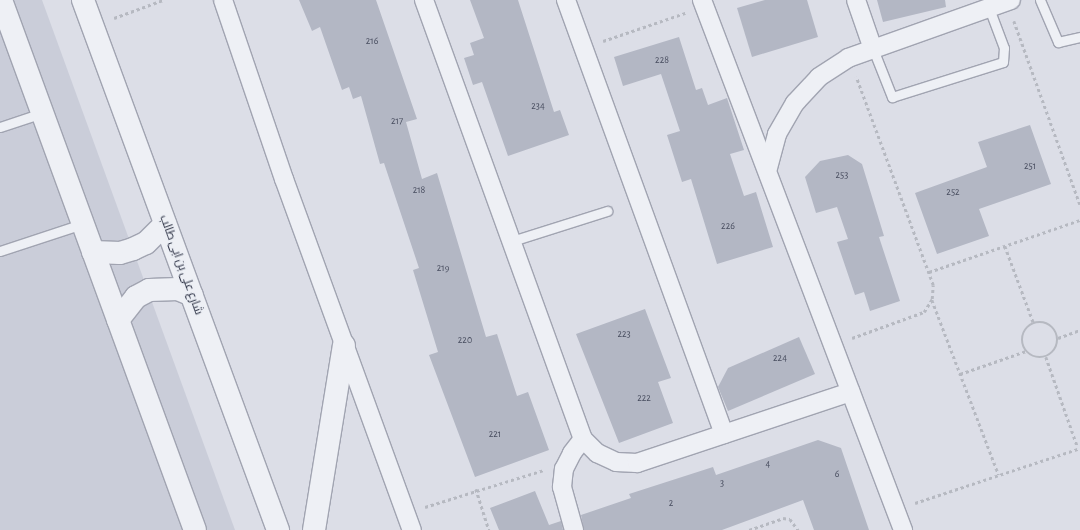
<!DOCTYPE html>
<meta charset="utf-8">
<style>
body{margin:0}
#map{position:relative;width:1080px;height:530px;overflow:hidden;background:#dcdee7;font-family:"Alegreya Sans",Cairo,sans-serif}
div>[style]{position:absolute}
.built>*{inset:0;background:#cacdd9}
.building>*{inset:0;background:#b3b7c4}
.path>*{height:2.5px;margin-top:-1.25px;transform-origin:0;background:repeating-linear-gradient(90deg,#b6b9c1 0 3px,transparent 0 6px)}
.path>.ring{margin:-1.25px;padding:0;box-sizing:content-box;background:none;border:2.5px solid #b6b9c1;border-radius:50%}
.roads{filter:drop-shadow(1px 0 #a1a4b1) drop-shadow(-1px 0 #a1a4b1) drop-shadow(0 1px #a1a4b1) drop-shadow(0 -1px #a1a4b1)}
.service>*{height:9px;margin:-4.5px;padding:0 4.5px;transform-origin:4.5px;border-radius:4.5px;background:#eef0f5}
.minor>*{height:18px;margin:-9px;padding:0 9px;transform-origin:9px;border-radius:9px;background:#eef0f5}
.tertiary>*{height:22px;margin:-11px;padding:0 11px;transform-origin:11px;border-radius:11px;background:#eef0f5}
span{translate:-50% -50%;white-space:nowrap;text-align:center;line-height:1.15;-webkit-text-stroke:3px #ebeef4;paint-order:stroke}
.number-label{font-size:10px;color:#484d5f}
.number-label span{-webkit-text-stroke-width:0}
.street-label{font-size:12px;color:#252a3d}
</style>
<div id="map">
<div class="built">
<div style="clip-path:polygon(0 0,42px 0,235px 530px,0 530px)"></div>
</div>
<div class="building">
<div style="clip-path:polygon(299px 0,376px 0,417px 119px,406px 122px,422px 179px,437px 173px,486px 337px,497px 334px,517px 396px,528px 392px,549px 450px,475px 477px,429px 355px,438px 352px,413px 270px,419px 268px,384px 163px,380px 164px,361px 96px,353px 99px,349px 87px,342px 90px,320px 27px,312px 31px)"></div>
<div style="clip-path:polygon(470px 0,518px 0,554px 112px,560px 110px,569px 135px,508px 156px,482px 82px,473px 85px,464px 58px,474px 55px,470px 43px,484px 38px)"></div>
<div style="clip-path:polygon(765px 0,807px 0,818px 37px,752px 57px,737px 8px)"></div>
<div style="clip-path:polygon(877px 0,945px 0,946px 7px,883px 22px)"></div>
<div style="clip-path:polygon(679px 37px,696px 90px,702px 88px,708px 105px,727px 98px,744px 150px,730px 154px,744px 196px,756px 192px,773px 247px,717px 264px,691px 179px,682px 182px,667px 135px,680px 131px,661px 74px,623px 86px,614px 57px)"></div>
<div style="clip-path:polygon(1030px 125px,1051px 184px,979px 209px,989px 236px,937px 254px,915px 193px,987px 167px,978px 142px)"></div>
<div style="clip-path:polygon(848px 155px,862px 164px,884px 236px,879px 237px,900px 301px,870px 311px,864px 292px,855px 295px,837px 242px,848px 239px,837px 207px,816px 213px,805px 177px,820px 161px)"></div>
<div style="clip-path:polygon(645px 309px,671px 378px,658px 382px,673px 423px,619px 443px,576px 334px)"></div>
<div style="clip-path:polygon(799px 337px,815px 374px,728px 411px,718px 387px,728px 368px)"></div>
<div style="clip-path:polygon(818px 440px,841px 448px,869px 530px,814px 530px,803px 500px,722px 530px,584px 530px,581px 515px,631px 498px,629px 494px,713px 467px,716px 475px)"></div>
<div style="clip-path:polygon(535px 491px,549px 525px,561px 521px,563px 530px,499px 530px,490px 508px)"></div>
</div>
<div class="path">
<div style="left:114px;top:18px;width:52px;rotate:-20.2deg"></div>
<div style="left:1014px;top:21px;width:195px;rotate:70.2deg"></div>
<div style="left:603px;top:41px;width:87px;rotate:-18.9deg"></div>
<div style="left:1005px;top:246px;width:83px;rotate:69.6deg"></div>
<div style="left:929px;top:272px;width:160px;rotate:-19deg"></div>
<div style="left:932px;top:300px;width:187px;rotate:69.1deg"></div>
<div class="ring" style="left:1022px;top:322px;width:33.5px;height:33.5px"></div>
<div style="left:852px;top:338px;width:77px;rotate:-19.9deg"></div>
<div style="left:924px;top:312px;width:15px;rotate:-58deg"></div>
<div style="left:932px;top:299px;width:14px;rotate:-86deg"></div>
<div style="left:933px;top:285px;width:222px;rotate:-110.3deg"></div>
<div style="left:1058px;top:338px;width:23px;rotate:-20deg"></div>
<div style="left:1046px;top:357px;width:96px;rotate:70.6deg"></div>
<div style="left:960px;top:374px;width:70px;rotate:-19.2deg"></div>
<div style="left:476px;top:489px;width:43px;rotate:72.4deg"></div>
<div style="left:915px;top:503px;width:174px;rotate:-18.4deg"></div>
<div style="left:425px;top:507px;width:125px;rotate:-17.3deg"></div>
<div style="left:749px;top:530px;width:36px;rotate:-19deg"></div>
<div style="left:783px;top:518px;width:7px;rotate:8deg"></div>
<div style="left:790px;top:519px;width:14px;rotate:54deg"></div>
</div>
<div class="roads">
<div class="service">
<div style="left:1040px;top:0;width:46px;rotate:66.8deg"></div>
<div style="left:1058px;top:42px;width:23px;rotate:-13deg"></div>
<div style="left:873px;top:49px;width:52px;rotate:68.4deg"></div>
<div style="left:892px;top:97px;width:116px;rotate:-17.5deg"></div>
<div style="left:1003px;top:62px;width:14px;rotate:-86deg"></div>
<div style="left:1004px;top:48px;width:43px;rotate:-110.6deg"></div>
<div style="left:0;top:127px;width:44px;rotate:-18.4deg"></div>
<div style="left:512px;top:241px;width:100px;rotate:-17.5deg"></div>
<div style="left:0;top:251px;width:86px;rotate:-18.2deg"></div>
</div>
<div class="minor">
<div style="left:223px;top:0;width:189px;rotate:71.2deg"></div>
<div style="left:284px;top:179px;width:374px;rotate:70deg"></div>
<div style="left:424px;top:0;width:467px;rotate:70.1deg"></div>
<div style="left:583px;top:439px;width:20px;rotate:45deg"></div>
<div style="left:597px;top:453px;width:21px;rotate:25deg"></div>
<div style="left:616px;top:462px;width:21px;rotate:3deg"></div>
<div style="left:637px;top:463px;width:225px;rotate:-18.4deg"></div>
<div style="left:566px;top:0;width:462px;rotate:70deg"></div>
<div style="left:702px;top:0;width:567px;rotate:69.23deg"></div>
<div style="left:856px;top:0;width:52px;rotate:70.9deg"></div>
<div style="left:768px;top:168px;width:35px;rotate:-75deg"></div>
<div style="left:777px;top:134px;width:36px;rotate:-60deg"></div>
<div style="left:795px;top:103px;width:35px;rotate:-47deg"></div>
<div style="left:819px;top:77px;width:35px;rotate:-33deg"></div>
<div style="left:848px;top:58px;width:173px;rotate:-19.6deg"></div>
<div style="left:574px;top:530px;width:45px;rotate:-105.6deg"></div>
<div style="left:562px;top:487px;width:18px;rotate:-84deg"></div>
<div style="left:564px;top:469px;width:18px;rotate:-63deg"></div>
<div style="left:572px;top:453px;width:18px;rotate:-52deg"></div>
</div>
<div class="tertiary">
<div style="left:1px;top:0;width:564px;rotate:69.9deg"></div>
<div style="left:83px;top:0;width:565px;rotate:69.8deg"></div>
<div style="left:93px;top:252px;width:27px;rotate:2deg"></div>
<div style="left:120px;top:253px;width:14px;rotate:-17deg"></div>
<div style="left:133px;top:249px;width:14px;rotate:-25deg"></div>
<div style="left:146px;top:243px;width:27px;rotate:-45deg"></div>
<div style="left:118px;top:320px;width:29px;rotate:-52deg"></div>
<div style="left:136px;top:297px;width:15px;rotate:-28deg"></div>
<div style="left:149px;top:290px;width:29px;rotate:-2deg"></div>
<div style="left:178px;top:289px;width:15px;rotate:23deg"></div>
<div style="left:314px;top:530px;width:187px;rotate:-80.8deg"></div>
</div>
</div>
<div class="number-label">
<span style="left:372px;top:42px">216</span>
<span style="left:662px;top:61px">228</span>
<span style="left:538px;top:107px">234</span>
<span style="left:397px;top:122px">217</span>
<span style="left:1030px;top:167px">251</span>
<span style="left:842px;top:176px">253</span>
<span style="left:419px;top:191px">218</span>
<span style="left:953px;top:193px">252</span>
<span style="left:728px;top:227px">226</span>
<span style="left:443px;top:269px">219</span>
<span style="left:624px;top:335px">223</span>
<span style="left:465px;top:341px">220</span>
<span style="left:780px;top:359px">224</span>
<span style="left:644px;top:399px">222</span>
<span style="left:495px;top:435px">221</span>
<span style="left:768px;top:465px">4</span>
<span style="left:837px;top:475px">6</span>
<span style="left:722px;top:484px">3</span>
<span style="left:671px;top:504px">2</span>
</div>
<div class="street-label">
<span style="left:181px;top:265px;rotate:70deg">شارع على بن ابى طالب</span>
</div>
</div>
